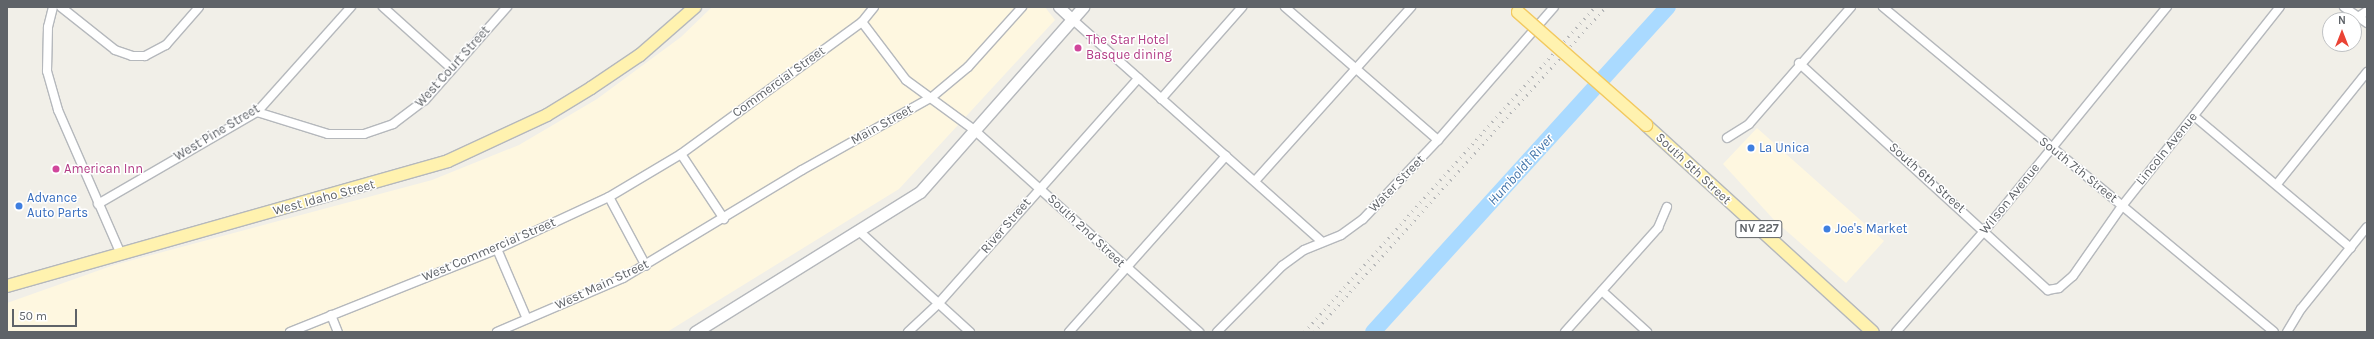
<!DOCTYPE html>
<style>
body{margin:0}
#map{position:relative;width:2374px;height:339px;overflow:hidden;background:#f1efe8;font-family:Karla,sans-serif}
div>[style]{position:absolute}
.commercial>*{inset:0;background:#fef7e0}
.river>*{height:16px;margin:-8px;padding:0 8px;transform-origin:8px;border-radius:8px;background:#aadaff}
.roads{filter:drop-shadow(1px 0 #b5b8bc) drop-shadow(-1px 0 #b5b8bc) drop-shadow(0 1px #b5b8bc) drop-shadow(0 -1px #b5b8bc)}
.minor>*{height:8px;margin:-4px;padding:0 4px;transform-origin:4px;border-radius:4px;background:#fff}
.tertiary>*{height:10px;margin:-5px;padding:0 5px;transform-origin:5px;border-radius:5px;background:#fff}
.secondary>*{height:11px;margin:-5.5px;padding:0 5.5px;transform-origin:5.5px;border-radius:5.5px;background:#fff}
.primary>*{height:12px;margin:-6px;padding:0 6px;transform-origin:6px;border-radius:6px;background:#fff2af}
.rail>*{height:2.5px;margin-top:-1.25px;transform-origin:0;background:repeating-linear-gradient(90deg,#b6b7b8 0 1px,transparent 0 6px)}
.bridges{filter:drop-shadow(1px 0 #f2c960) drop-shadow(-1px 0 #f2c960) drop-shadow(0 1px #f2c960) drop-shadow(0 -1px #f2c960)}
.primary-bridge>*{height:12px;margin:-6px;padding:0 6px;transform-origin:6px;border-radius:6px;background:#fff2af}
.dots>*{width:11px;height:11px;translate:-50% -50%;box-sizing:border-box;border:2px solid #fff;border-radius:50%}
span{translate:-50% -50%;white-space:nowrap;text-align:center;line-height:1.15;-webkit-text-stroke:3px #fff;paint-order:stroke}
.shield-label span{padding:1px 3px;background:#fff;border:1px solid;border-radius:3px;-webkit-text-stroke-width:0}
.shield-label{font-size:12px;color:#5f6368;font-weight:700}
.hotel-label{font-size:13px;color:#b23c85}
.left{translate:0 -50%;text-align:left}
.street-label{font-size:13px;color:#5f6368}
.shop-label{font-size:13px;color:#366cbe}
.water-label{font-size:14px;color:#4174aa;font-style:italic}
.frame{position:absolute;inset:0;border:8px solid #5f6368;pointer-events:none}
.north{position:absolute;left:2322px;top:12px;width:40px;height:40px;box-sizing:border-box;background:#fff;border:1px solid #bfc1c3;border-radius:50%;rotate:0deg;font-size:11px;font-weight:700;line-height:16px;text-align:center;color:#5f6368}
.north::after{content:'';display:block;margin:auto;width:14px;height:18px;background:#ea4335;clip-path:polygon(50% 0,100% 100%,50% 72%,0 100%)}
.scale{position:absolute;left:12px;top:309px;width:65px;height:18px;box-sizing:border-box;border:2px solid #5f6368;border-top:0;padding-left:5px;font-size:12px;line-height:14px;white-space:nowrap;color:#5f6368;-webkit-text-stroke:3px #fff;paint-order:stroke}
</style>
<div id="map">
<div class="commercial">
<div style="clip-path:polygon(712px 7px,1045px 7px,1055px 20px,899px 189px,667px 332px,7px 332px,7px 303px,114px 265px,432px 180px,519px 145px,597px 99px,681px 37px)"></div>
<div style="clip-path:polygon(1757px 128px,1884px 241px,1846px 283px,1775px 221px,1723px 164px)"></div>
</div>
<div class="river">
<div style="left:1373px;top:332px;width:439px;rotate:-47.8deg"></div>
</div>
<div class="roads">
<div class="minor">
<div style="left:53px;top:7px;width:21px;rotate:104deg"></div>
<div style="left:48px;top:27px;width:44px;rotate:91.3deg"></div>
<div style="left:47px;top:71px;width:41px;rotate:74.2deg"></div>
<div style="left:58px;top:110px;width:155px;rotate:66.4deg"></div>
<div style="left:61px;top:7px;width:69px;rotate:38.5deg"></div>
<div style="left:115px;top:50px;width:18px;rotate:19deg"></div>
<div style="left:132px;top:56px;width:13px"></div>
<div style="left:145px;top:56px;width:24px;rotate:-28deg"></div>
<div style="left:166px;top:45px;width:50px;rotate:-49deg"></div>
<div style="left:383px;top:7px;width:91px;rotate:41.9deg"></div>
<div style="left:1285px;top:7px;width:203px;rotate:41deg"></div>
<div style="left:1883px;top:7px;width:508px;rotate:39.73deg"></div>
<div style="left:2344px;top:7px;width:28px;rotate:35deg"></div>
<div style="left:2358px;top:17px;width:11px;rotate:-34deg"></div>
<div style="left:1072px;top:19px;width:334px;rotate:41.7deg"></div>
<div style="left:862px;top:22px;width:73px;rotate:52.8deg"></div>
<div style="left:906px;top:80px;width:83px;rotate:36.2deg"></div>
<div style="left:973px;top:129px;width:304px;rotate:41.9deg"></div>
<div style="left:1799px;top:63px;width:337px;rotate:42.4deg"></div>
<div style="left:2048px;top:290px;width:11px;rotate:-10deg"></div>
<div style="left:2059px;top:288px;width:18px;rotate:-41deg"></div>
<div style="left:2073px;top:276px;width:85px;rotate:-55deg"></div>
<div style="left:2122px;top:206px;width:254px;rotate:-51.6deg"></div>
<div style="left:1161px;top:99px;width:123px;rotate:-48.6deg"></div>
<div style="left:257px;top:112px;width:74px;rotate:17.2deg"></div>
<div style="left:328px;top:134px;width:36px"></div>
<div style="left:364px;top:134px;width:31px;rotate:-19deg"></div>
<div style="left:393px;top:124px;width:40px;rotate:-37deg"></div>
<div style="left:425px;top:100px;width:124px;rotate:-48.6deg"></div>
<div style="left:2194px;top:116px;width:205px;rotate:40.1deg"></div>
<div style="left:1727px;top:138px;width:26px;rotate:-32deg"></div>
<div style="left:1749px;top:124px;width:155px;rotate:-48.9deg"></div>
<div style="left:681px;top:154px;width:78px;rotate:56.5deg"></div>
<div style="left:1255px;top:181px;width:234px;rotate:-48.1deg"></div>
<div style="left:2277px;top:184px;width:144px;rotate:-51.2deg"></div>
<div style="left:609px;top:197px;width:78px;rotate:61.8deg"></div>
<div style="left:98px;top:204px;width:184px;rotate:-30.1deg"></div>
<div style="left:257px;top:112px;width:141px;rotate:-48.2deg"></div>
<div style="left:859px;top:231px;width:150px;rotate:42.3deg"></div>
<div style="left:497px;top:249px;width:76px;rotate:66.8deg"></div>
<div style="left:1602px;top:291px;width:61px;rotate:42.3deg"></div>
<div style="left:331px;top:315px;width:18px;rotate:68deg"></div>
<div style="left:290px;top:332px;width:223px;rotate:-21.8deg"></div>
<div style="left:497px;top:249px;width:123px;rotate:-24.9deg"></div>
<div style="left:609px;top:197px;width:84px;rotate:-30.8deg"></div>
<div style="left:681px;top:154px;width:224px;rotate:-36.1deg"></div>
<div style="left:862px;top:22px;width:19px;rotate:-51deg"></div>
<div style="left:497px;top:332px;width:137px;rotate:-23.2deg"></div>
<div style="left:623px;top:278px;width:209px;rotate:-31.1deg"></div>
<div style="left:802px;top:170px;width:149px;rotate:-29.3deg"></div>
<div style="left:932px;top:97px;width:47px;rotate:-39.8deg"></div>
<div style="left:968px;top:67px;width:81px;rotate:-48deg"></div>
<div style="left:908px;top:332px;width:41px;rotate:-43deg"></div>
<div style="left:938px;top:304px;width:302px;rotate:-48.4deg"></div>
<div style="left:1069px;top:332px;width:236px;rotate:-48.3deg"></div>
<div style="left:1217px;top:332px;width:93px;rotate:-45.4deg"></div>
<div style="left:1282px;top:266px;width:27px;rotate:-36deg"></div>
<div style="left:1304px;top:250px;width:40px;rotate:-22deg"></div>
<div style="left:1341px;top:235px;width:27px;rotate:-36deg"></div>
<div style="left:1363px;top:219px;width:109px;rotate:-46.5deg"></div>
<div style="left:1438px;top:140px;width:176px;rotate:-48.9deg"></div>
<div style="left:1565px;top:332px;width:140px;rotate:-48.2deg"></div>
<div style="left:1658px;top:228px;width:23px;rotate:-67deg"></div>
<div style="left:1896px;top:332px;width:135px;rotate:-48.9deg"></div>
<div style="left:1985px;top:230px;width:288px;rotate:-50.8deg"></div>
<div style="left:2287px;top:332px;width:27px;rotate:-59deg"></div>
<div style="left:2301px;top:309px;width:105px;rotate:-51.2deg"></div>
</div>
<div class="tertiary">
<div style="left:1059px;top:7px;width:18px;rotate:43deg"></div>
</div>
<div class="secondary">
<div style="left:695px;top:332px;width:265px;rotate:-31.9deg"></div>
<div style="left:920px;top:192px;width:247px;rotate:-48.6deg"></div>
</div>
<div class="primary">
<div style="left:1646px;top:125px;width:307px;rotate:42.4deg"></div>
<div style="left:7px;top:286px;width:458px;rotate:-15.8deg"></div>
<div style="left:448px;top:161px;width:109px;rotate:-24.9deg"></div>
<div style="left:547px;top:115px;width:52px;rotate:-31.5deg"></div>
<div style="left:591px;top:88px;width:59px;rotate:-34deg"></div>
<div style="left:640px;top:55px;width:73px;rotate:-41.1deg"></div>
</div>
</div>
<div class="rail">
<div style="left:1304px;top:332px;width:436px;rotate:-48.2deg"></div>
<div style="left:1314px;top:332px;width:437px;rotate:-48.1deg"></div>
</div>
<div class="bridges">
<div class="primary-bridge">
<div style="left:1518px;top:12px;width:171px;rotate:41.4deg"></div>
</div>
</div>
<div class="dots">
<div style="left:1078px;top:48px;background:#d1479c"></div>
<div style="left:1751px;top:148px;background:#3f7fe0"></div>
<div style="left:56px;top:169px;background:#d1479c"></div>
<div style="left:19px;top:206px;background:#3f7fe0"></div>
<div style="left:1827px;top:229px;background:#3f7fe0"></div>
</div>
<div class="shield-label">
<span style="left:1759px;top:229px">NV 227</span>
</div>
<div class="hotel-label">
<span class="left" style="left:1086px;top:48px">The Star Hotel<br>Basque dining</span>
<span class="left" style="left:64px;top:169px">American Inn</span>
</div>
<div class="street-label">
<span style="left:453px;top:67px;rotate:-48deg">West Court Street</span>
<span style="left:779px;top:82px;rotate:-36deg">Commercial Street</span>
<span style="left:882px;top:125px;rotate:-29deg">Main Street</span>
<span style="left:217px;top:133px;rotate:-31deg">West Pine Street</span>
<span style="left:2167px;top:149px;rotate:-51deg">Lincoln Avenue</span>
<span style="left:1693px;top:169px;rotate:43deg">South 5th Street</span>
<span style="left:2078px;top:170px;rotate:39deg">South 7th Street</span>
<span style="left:1927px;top:178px;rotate:42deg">South 6th Street</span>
<span style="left:1397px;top:184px;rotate:-46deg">Water Street</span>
<span style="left:324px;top:198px;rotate:-15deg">West Idaho Street</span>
<span style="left:2010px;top:199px;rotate:-51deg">Wilson Avenue</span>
<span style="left:1006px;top:226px;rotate:-49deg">River Street</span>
<span style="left:1086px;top:231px;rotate:43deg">South 2nd Street</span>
<span style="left:489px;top:250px;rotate:-23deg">West Commercial Street</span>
<span style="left:602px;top:285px;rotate:-25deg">West Main Street</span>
</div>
<div class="shop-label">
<span class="left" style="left:1759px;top:148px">La Unica</span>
<span class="left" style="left:27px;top:206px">Advance<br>Auto Parts</span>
<span class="left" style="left:1835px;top:229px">Joe's Market</span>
</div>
<div class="water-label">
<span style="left:1521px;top:170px;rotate:-48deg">Humboldt River</span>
</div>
<div class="frame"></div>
<div class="north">N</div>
<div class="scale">50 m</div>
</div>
